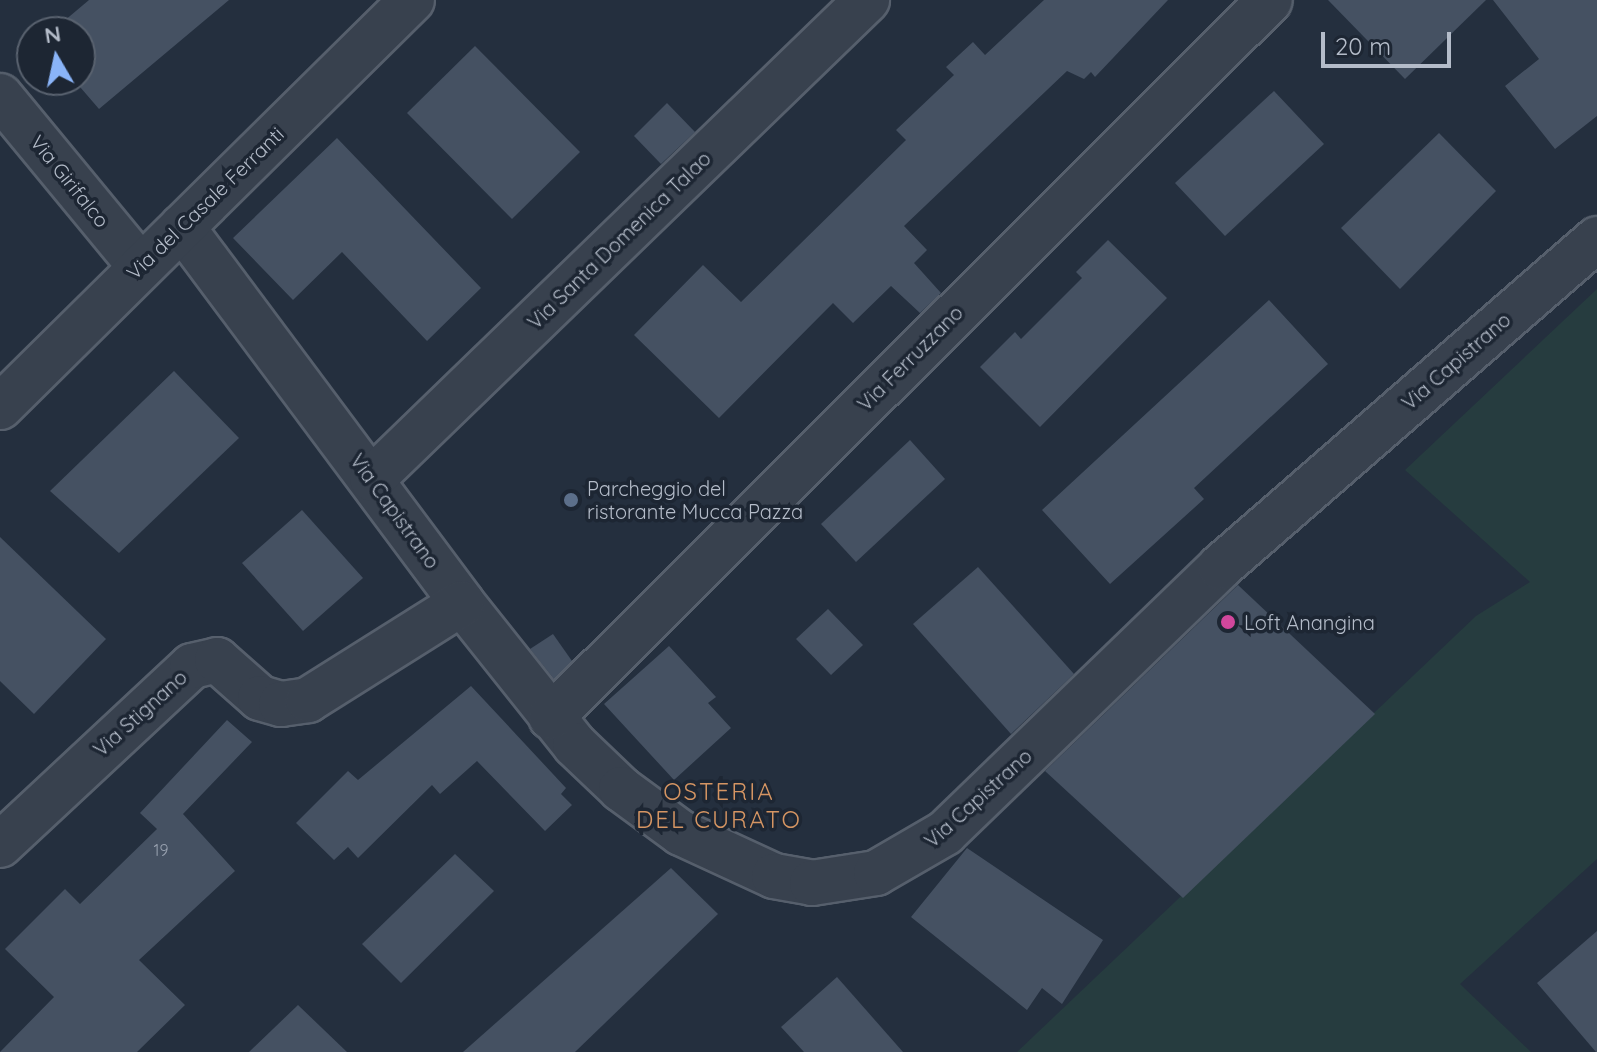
<!DOCTYPE html>
<style>
body{margin:0}
#map{position:relative;width:1597px;height:1052px;overflow:hidden;background:#242f3e;font-family:Quicksand,sans-serif}
div>[style]{position:absolute}
.green>*{inset:0;background:#263c3f}
.building>*{inset:0;background:#455162}
.roads{filter:drop-shadow(2px 0 #565f6c) drop-shadow(-2px 0 #565f6c) drop-shadow(0 2px #565f6c) drop-shadow(0 -2px #565f6c)}
.minor>*{height:44px;margin:-22px;padding:0 22px;transform-origin:22px;border-radius:22px;background:#38414e}
.dots>*{width:22px;height:22px;translate:-50% -50%;box-sizing:border-box;border:4px solid #1d2633;border-radius:50%}
span{translate:-50% -50%;white-space:nowrap;text-align:center;line-height:1.15;-webkit-text-stroke:7px #1d2633;paint-order:stroke}
.number-label{font-size:16px;color:#98a1af}
.number-label span{-webkit-text-stroke-width:0}
.street-label{font-size:20px;color:#b4bcc9}
.poi-label{font-size:20px;color:#b4bcc9}
.left{translate:0 -50%;text-align:left}
.quarter-label{font-size:24px;color:#d59563;letter-spacing:2px}
.north{position:absolute;left:16px;top:16px;width:80px;height:80px;box-sizing:border-box;background:#1d2633;border:2px solid #59626f;border-radius:50%;rotate:351deg;font-size:22px;font-weight:700;line-height:32px;text-align:center;color:#b4bcc9}
.north::after{content:'';display:block;margin:auto;width:28px;height:36px;background:#8ab4f8;clip-path:polygon(50% 0,100% 100%,50% 72%,0 100%)}
.scale{position:absolute;left:1321px;top:32px;width:130px;height:36px;box-sizing:border-box;border:4px solid #b4bcc9;border-top:0;padding-left:10px;font-size:24px;line-height:28px;white-space:nowrap;color:#b4bcc9;-webkit-text-stroke:6px #1d2633;paint-order:stroke}
</style>
<div id="map">
<div class="green">
<div style="clip-path:polygon(1597px 289px,1597px 859px,1460px 984px,1531px 1052px,1017px 1052px,1476px 616px,1530px 582px,1405px 470px)"></div>
</div>
<div class="building">
<div style="clip-path:polygon(89px 0,229px 0,99px 109px,74px 80px,80px 80px,80px 32px,51px 32px)"></div>
<div style="clip-path:polygon(1044px 0,1168px 0,1095px 77px,1091px 72px,1084px 79px,1067px 71px,904px 226px,927px 250px,914px 263px,941px 293px,920px 313px,891px 286px,853px 323px,833px 303px,719px 418px,634px 335px,703px 265px,741px 302px,906px 140px,896px 130px,954px 75px,946px 67px,973px 42px,985px 55px)"></div>
<div style="clip-path:polygon(1328px 0,1486px 0,1405px 79px)"></div>
<div style="clip-path:polygon(1493px 0,1597px 0,1597px 116px,1555px 149px,1505px 86px,1539px 59px)"></div>
<div style="clip-path:polygon(475px 46px,580px 152px,512px 219px,407px 113px)"></div>
<div style="clip-path:polygon(1274px 91px,1324px 144px,1225px 236px,1175px 183px)"></div>
<div style="clip-path:polygon(667px 103px,695px 132px,661px 164px,634px 136px)"></div>
<div style="clip-path:polygon(1439px 133px,1496px 191px,1400px 289px,1341px 228px)"></div>
<div style="clip-path:polygon(337px 138px,481px 288px,427px 341px,342px 252px,293px 300px,233px 238px)"></div>
<div style="clip-path:polygon(1108px 240px,1167px 298px,1040px 427px,980px 367px,1015px 332px,1021px 339px,1082px 278px,1076px 272px)"></div>
<div style="clip-path:polygon(1269px 300px,1328px 364px,1194px 488px,1204px 499px,1110px 584px,1042px 510px)"></div>
<div style="clip-path:polygon(174px 371px,239px 438px,119px 553px,50px 491px)"></div>
<div style="clip-path:polygon(910px 440px,945px 479px,856px 562px,821px 524px)"></div>
<div style="clip-path:polygon(302px 510px,363px 578px,303px 631px,242px 563px)"></div>
<div style="clip-path:polygon(0 537px,106px 639px,34px 714px,0 681px)"></div>
<div style="clip-path:polygon(978px 567px,1074px 674px,1011px 734px,913px 624px)"></div>
<div style="clip-path:polygon(1238px 585px,1375px 714px,1183px 898px,1045px 771px)"></div>
<div style="clip-path:polygon(828px 609px,863px 645px,831px 675px,796px 639px)"></div>
<div style="clip-path:polygon(553px 634px,572px 661px,554px 679px,530px 649px)"></div>
<div style="clip-path:polygon(669px 646px,716px 697px,708px 703px,731px 728px,674px 780px,604px 704px)"></div>
<div style="clip-path:polygon(471px 686px,566px 788px,561px 794px,572px 805px,545px 831px,477px 761px,440px 794px,432px 785px,358px 858px,348px 847px,334px 860px,296px 823px,348px 771px,358px 780px)"></div>
<div style="clip-path:polygon(227px 720px,252px 742px,183px 814px,235px 871px,139px 960px,185px 1005px,137px 1052px,0 1052px,54px 997px,5px 949px,65px 889px,80px 904px,157px 829px,140px 813px)"></div>
<div style="clip-path:polygon(967px 848px,1103px 940px,1062px 1004px,1042px 988px,1027px 1010px,911px 917px)"></div>
<div style="clip-path:polygon(455px 854px,494px 891px,401px 983px,362px 944px)"></div>
<div style="clip-path:polygon(671px 868px,718px 914px,575px 1052px,463px 1052px)"></div>
<div style="clip-path:polygon(1597px 931px,1597px 1052px,1596px 1052px,1537px 983px)"></div>
<div style="clip-path:polygon(837px 977px,903px 1052px,804px 1052px,781px 1027px)"></div>
<div style="clip-path:polygon(298px 1005px,347px 1052px,249px 1052px)"></div>
</div>
<div class="roads">
<div class="minor">
<div style="left:0;top:96px;width:220px;rotate:50.5deg"></div>
<div style="left:182px;top:227px;width:469px;rotate:53.3deg"></div>
<div style="left:462px;top:603px;width:181px;rotate:51.5deg"></div>
<div style="left:575px;top:745px;width:64px;rotate:43.7deg"></div>
<div style="left:621px;top:789px;width:74px;rotate:36.3deg"></div>
<div style="left:681px;top:833px;width:102px;rotate:24.8deg"></div>
<div style="left:774px;top:876px;width:39px;rotate:10deg"></div>
<div style="left:812px;top:883px;width:65px;rotate:-8.9deg"></div>
<div style="left:876px;top:873px;width:80px;rotate:-30.1deg"></div>
<div style="left:945px;top:833px;width:383px;rotate:-44deg"></div>
<div style="left:1220px;top:567px;width:500px;rotate:-41deg"></div>
<div style="left:0;top:407px;width:579px;rotate:-44.65deg"></div>
<div style="left:372px;top:479px;width:689px;rotate:-44.06deg"></div>
<div style="left:551px;top:717px;width:1015px;rotate:-44.92deg"></div>
<div style="left:0;top:845px;width:262px;rotate:-43deg"></div>
<div style="left:192px;top:666px;width:26px;rotate:-13deg"></div>
<div style="left:217px;top:660px;width:57px;rotate:41.5deg"></div>
<div style="left:260px;top:698px;width:22px;rotate:16deg"></div>
<div style="left:281px;top:704px;width:27px;rotate:-8deg"></div>
<div style="left:308px;top:700px;width:182px;rotate:-32.2deg"></div>
</div>
</div>
<div class="dots">
<div style="left:571px;top:500px;background:#5c6f8a"></div>
<div style="left:1228px;top:622px;background:#d1479c"></div>
</div>
<div class="number-label">
<span style="left:161px;top:850px">19</span>
</div>
<div class="street-label">
<span style="left:70px;top:181px;rotate:51deg">Via Girifalco</span>
<span style="left:205px;top:203px;rotate:-44deg">Via del Casale Ferranti</span>
<span style="left:619px;top:240px;rotate:-44deg">Via Santa Domenica Talao</span>
<span style="left:910px;top:358px;rotate:-45deg">Via Ferruzzano</span>
<span style="left:1456px;top:361px;rotate:-41deg">Via Capistrano</span>
<span style="left:395px;top:511px;rotate:54deg">Via Capistrano</span>
<span style="left:140px;top:713px;rotate:-42deg">Via Stignano</span>
<span style="left:978px;top:798px;rotate:-42deg">Via Capistrano</span>
</div>
<div class="poi-label">
<span class="left" style="left:587px;top:500px">Parcheggio del<br>ristorante Mucca Pazza</span>
<span class="left" style="left:1244px;top:622px">Loft Anangina</span>
</div>
<div class="quarter-label">
<span style="left:719px;top:806px">OSTERIA<br>DEL CURATO</span>
</div>
<div class="north">N</div>
<div class="scale">20 m</div>
</div>
